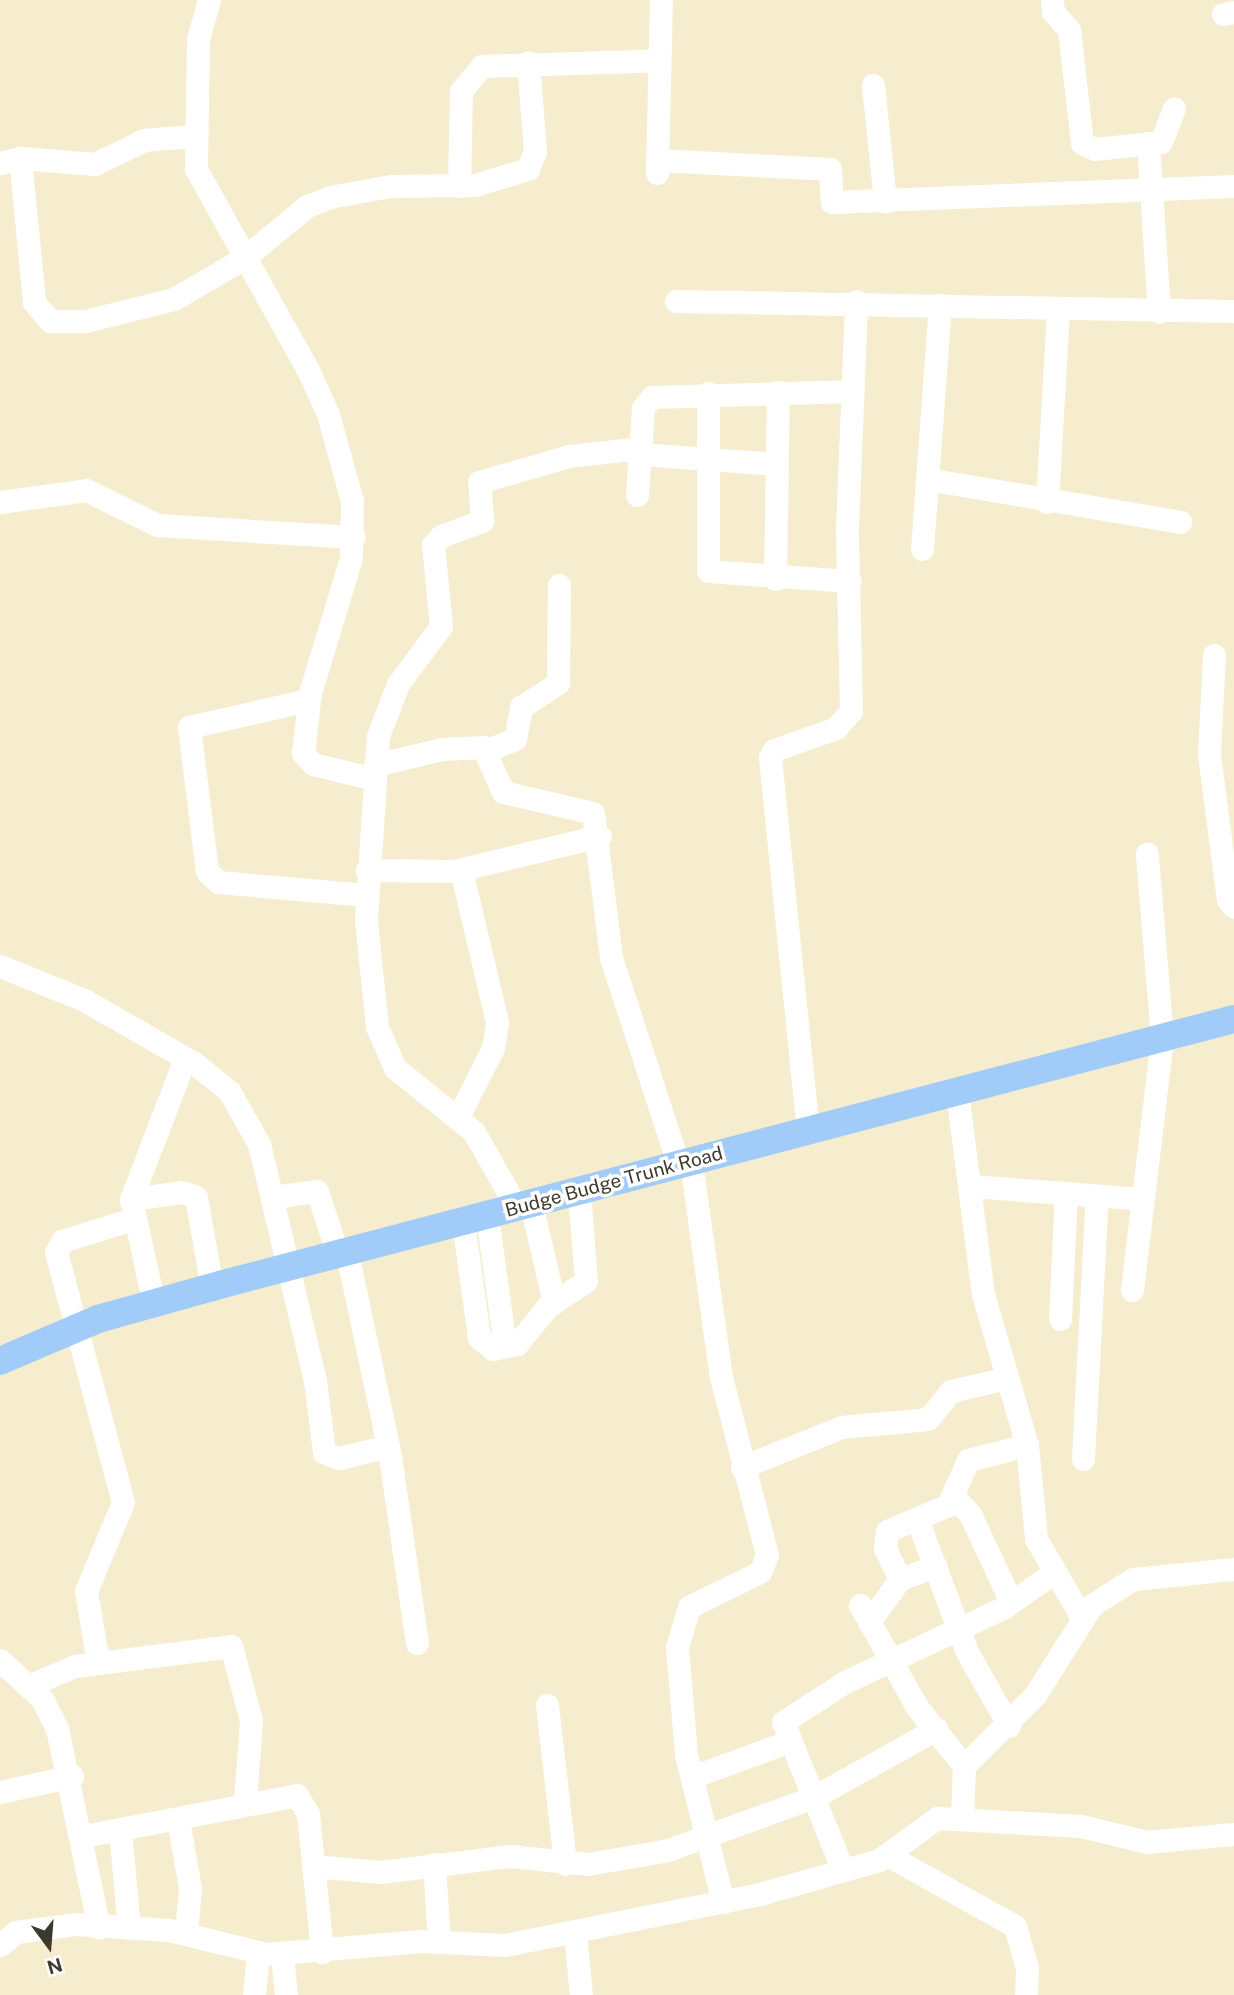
<!DOCTYPE html>
<style>
body{margin:0}
#map{position:relative;width:1234px;height:1995px;overflow:hidden;background:#f6ecce;font-family:"Public Sans",sans-serif}
div>[style]{position:absolute}
.minor>*{height:23px;margin:-11.5px;padding:0 11.5px;transform-origin:11.5px;border-radius:11.5px;background:#fff}
.major>*{height:28px;margin:-14px;padding:0 14px;transform-origin:14px;border-radius:14px;background:#a1cbf8}
span{translate:-50% -50%;white-space:nowrap;text-align:center;line-height:1.15;-webkit-text-stroke:7px #fff;paint-order:stroke}
.street-label{font-size:19px;color:#3d392d}
.north{position:absolute;left:14px;top:1911px;width:70px;height:70px;-webkit-text-stroke:5px #fff;paint-order:stroke;rotate:164deg;font-size:19px;font-weight:700;line-height:28px;text-align:center;color:#3d392d}
.north::after{content:'';display:block;margin:auto;width:24px;height:32px;background:#3d392d;clip-path:polygon(50% 0,100% 100%,50% 72%,0 100%)}
</style>
<div id="map">
<div class="minor">
<div style="left:209px;top:0;width:41px;rotate:105.8deg"></div>
<div style="left:198px;top:39px;width:130px;rotate:90.9deg"></div>
<div style="left:196px;top:169px;width:230px;rotate:60.9deg"></div>
<div style="left:308px;top:370px;width:48px;rotate:65.6deg"></div>
<div style="left:328px;top:414px;width:90px;rotate:74.6deg"></div>
<div style="left:352px;top:501px;width:57px;rotate:91deg"></div>
<div style="left:351px;top:558px;width:141px;rotate:106.9deg"></div>
<div style="left:310px;top:693px;width:60px;rotate:96.7deg"></div>
<div style="left:303px;top:753px;width:15px;rotate:48deg"></div>
<div style="left:313px;top:764px;width:63px;rotate:13.8deg"></div>
<div style="left:1052px;top:0;width:12px;rotate:85deg"></div>
<div style="left:1053px;top:12px;width:24px;rotate:48deg"></div>
<div style="left:1069px;top:30px;width:114px;rotate:83.4deg"></div>
<div style="left:1082px;top:143px;width:14px;rotate:25deg"></div>
<div style="left:1095px;top:149px;width:66px;rotate:-6.1deg"></div>
<div style="left:1161px;top:142px;width:36px;rotate:-69deg"></div>
<div style="left:1223px;top:14px;width:11px;rotate:-10deg"></div>
<div style="left:873px;top:85px;width:117px;rotate:84.1deg"></div>
<div style="left:1148px;top:143px;width:169px;rotate:86.3deg"></div>
<div style="left:20px;top:158px;width:145px;rotate:84.4deg"></div>
<div style="left:34px;top:302px;width:25px;rotate:50deg"></div>
<div style="left:50px;top:321px;width:35px"></div>
<div style="left:85px;top:321px;width:92px;rotate:-13.9deg"></div>
<div style="left:174px;top:299px;width:81px;rotate:-30.4deg"></div>
<div style="left:244px;top:258px;width:82px;rotate:-39.5deg"></div>
<div style="left:307px;top:206px;width:25px;rotate:-21deg"></div>
<div style="left:330px;top:197px;width:61px;rotate:-10.4deg"></div>
<div style="left:390px;top:186px;width:85px;rotate:-0.7deg"></div>
<div style="left:475px;top:185px;width:55px;rotate:-16.8deg"></div>
<div style="left:528px;top:169px;width:19px;rotate:-69deg"></div>
<div style="left:535px;top:151px;width:89px;rotate:-94.5deg"></div>
<div style="left:657px;top:160px;width:173px;rotate:3deg"></div>
<div style="left:830px;top:169px;width:33px;rotate:87deg"></div>
<div style="left:832px;top:202px;width:402px;rotate:-2.3deg"></div>
<div style="left:0;top:163px;width:21px;rotate:-14deg"></div>
<div style="left:20px;top:158px;width:75px;rotate:4.6deg"></div>
<div style="left:95px;top:164px;width:55px;rotate:-26.1deg"></div>
<div style="left:144px;top:140px;width:48px;rotate:-4.8deg"></div>
<div style="left:657px;top:173px;width:173px;rotate:-88.7deg"></div>
<div style="left:459px;top:186px;width:95px;rotate:-88.8deg"></div>
<div style="left:461px;top:91px;width:33px;rotate:-50deg"></div>
<div style="left:482px;top:66px;width:177px;rotate:-1.9deg"></div>
<div style="left:676px;top:301px;width:558px;rotate:1.03deg"></div>
<div style="left:708px;top:393px;width:178px;rotate:90deg"></div>
<div style="left:708px;top:571px;width:142px;rotate:4deg"></div>
<div style="left:640px;top:454px;width:137px;rotate:4.2deg"></div>
<div style="left:927px;top:479px;width:257px;rotate:9.6deg"></div>
<div style="left:637px;top:495px;width:87px;rotate:-86.1deg"></div>
<div style="left:643px;top:408px;width:14px;rotate:-51deg"></div>
<div style="left:652px;top:397px;width:201px;rotate:-1.7deg"></div>
<div style="left:0;top:502px;width:87px;rotate:-7.9deg"></div>
<div style="left:86px;top:490px;width:79px;rotate:26.2deg"></div>
<div style="left:157px;top:525px;width:197px;rotate:3.5deg"></div>
<div style="left:1047px;top:502px;width:192px;rotate:-86.7deg"></div>
<div style="left:922px;top:549px;width:245px;rotate:-85.8deg"></div>
<div style="left:775px;top:579px;width:187px;rotate:-89.1deg"></div>
<div style="left:1214px;top:655px;width:99px;rotate:92.9deg"></div>
<div style="left:1209px;top:754px;width:147px;rotate:82.6deg"></div>
<div style="left:1228px;top:900px;width:9px;rotate:49deg"></div>
<div style="left:308px;top:700px;width:122px;rotate:167.2deg"></div>
<div style="left:189px;top:727px;width:145px;rotate:82.9deg"></div>
<div style="left:207px;top:871px;width:16px;rotate:45deg"></div>
<div style="left:218px;top:882px;width:149px;rotate:5deg"></div>
<div style="left:487px;top:750px;width:30px;rotate:-21deg"></div>
<div style="left:515px;top:739px;width:33px;rotate:-79deg"></div>
<div style="left:521px;top:707px;width:44px;rotate:-33deg"></div>
<div style="left:558px;top:683px;width:98px;rotate:-89.4deg"></div>
<div style="left:375px;top:765px;width:69px;rotate:-13.4deg"></div>
<div style="left:442px;top:749px;width:41px;rotate:-2.8deg"></div>
<div style="left:483px;top:747px;width:49px;rotate:66deg"></div>
<div style="left:503px;top:792px;width:92px;rotate:13.1deg"></div>
<div style="left:593px;top:813px;width:146px;rotate:82.9deg"></div>
<div style="left:611px;top:958px;width:219px;rotate:71.9deg"></div>
<div style="left:367px;top:870px;width:87px;rotate:0.7deg"></div>
<div style="left:454px;top:871px;width:150px;rotate:-13.5deg"></div>
<div style="left:0;top:966px;width:91px;rotate:22deg"></div>
<div style="left:84px;top:1000px;width:127px;rotate:29.8deg"></div>
<div style="left:194px;top:1063px;width:45px;rotate:38.7deg"></div>
<div style="left:229px;top:1091px;width:61px;rotate:60.5deg"></div>
<div style="left:259px;top:1144px;width:244px;rotate:76.7deg"></div>
<div style="left:315px;top:1381px;width:72px;rotate:82.8deg"></div>
<div style="left:324px;top:1452px;width:16px;rotate:22deg"></div>
<div style="left:339px;top:1458px;width:50px;rotate:-13.8deg"></div>
<div style="left:957px;top:1092px;width:204px;rotate:82.7deg"></div>
<div style="left:983px;top:1294px;width:157px;rotate:73.8deg"></div>
<div style="left:1027px;top:1445px;width:94px;rotate:84.5deg"></div>
<div style="left:1036px;top:1539px;width:89px;rotate:59.7deg"></div>
<div style="left:458px;top:1117px;width:77px;rotate:-63.1deg"></div>
<div style="left:493px;top:1048px;width:26px;rotate:-81deg"></div>
<div style="left:497px;top:1022px;width:156px;rotate:-103.3deg"></div>
<div style="left:808px;top:1132px;width:377px;rotate:-95.8deg"></div>
<div style="left:770px;top:757px;width:8px;rotate:-60deg"></div>
<div style="left:774px;top:750px;width:66px;rotate:-19.5deg"></div>
<div style="left:836px;top:728px;width:23px;rotate:-49deg"></div>
<div style="left:851px;top:711px;width:182px;rotate:-91.3deg"></div>
<div style="left:847px;top:529px;width:228px;rotate:-87.7deg"></div>
<div style="left:691px;top:1162px;width:217px;rotate:82.1deg"></div>
<div style="left:721px;top:1377px;width:184px;rotate:75.5deg"></div>
<div style="left:767px;top:1555px;width:18px;rotate:112deg"></div>
<div style="left:760px;top:1572px;width:79px;rotate:153.8deg"></div>
<div style="left:689px;top:1607px;width:42px;rotate:106.7deg"></div>
<div style="left:677px;top:1647px;width:108px;rotate:85.2deg"></div>
<div style="left:686px;top:1755px;width:152px;rotate:75.9deg"></div>
<div style="left:971px;top:1186px;width:172px;rotate:4.3deg"></div>
<div style="left:272px;top:1197px;width:45px;rotate:-7.6deg"></div>
<div style="left:317px;top:1191px;width:67px;rotate:71.8deg"></div>
<div style="left:131px;top:1199px;width:51px;rotate:-7.8deg"></div>
<div style="left:182px;top:1192px;width:15px;rotate:20deg"></div>
<div style="left:196px;top:1197px;width:92px;rotate:80deg"></div>
<div style="left:531px;top:1204px;width:101px;rotate:76.8deg"></div>
<div style="left:517px;top:1208px;width:87px;rotate:-119.5deg"></div>
<div style="left:474px;top:1132px;width:102px;rotate:-141deg"></div>
<div style="left:395px;top:1068px;width:45px;rotate:-113.7deg"></div>
<div style="left:377px;top:1027px;width:108px;rotate:-95.9deg"></div>
<div style="left:366px;top:920px;width:184px;rotate:-86.3deg"></div>
<div style="left:378px;top:736px;width:56px;rotate:-69deg"></div>
<div style="left:398px;top:684px;width:72px;rotate:-53.4deg"></div>
<div style="left:441px;top:626px;width:81px;rotate:-95.6deg"></div>
<div style="left:433px;top:545px;width:12px;rotate:-48deg"></div>
<div style="left:441px;top:536px;width:44px;rotate:-20.1deg"></div>
<div style="left:482px;top:521px;width:39px;rotate:-94deg"></div>
<div style="left:479px;top:482px;width:94px;rotate:-16.1deg"></div>
<div style="left:569px;top:456px;width:71px;rotate:-6.4deg"></div>
<div style="left:487px;top:1216px;width:131px;rotate:82.1deg"></div>
<div style="left:463px;top:1222px;width:117px;rotate:82.1deg"></div>
<div style="left:479px;top:1338px;width:18px;rotate:38deg"></div>
<div style="left:493px;top:1349px;width:25px;rotate:-12deg"></div>
<div style="left:517px;top:1344px;width:49px;rotate:-50.8deg"></div>
<div style="left:548px;top:1306px;width:45px;rotate:-33.3deg"></div>
<div style="left:586px;top:1281px;width:89px;rotate:-94.5deg"></div>
<div style="left:347px;top:1253px;width:208px;rotate:78deg"></div>
<div style="left:390px;top:1456px;width:189px;rotate:81.8deg"></div>
<div style="left:1132px;top:1290px;width:254px;rotate:-83.2deg"></div>
<div style="left:1162px;top:1038px;width:185px;rotate:-94.7deg"></div>
<div style="left:154px;top:1304px;width:107px;rotate:-102.4deg"></div>
<div style="left:131px;top:1199px;width:151px;rotate:-69deg"></div>
<div style="left:1060px;top:1319px;width:126px;rotate:-87.3deg"></div>
<div style="left:1083px;top:1459px;width:263px;rotate:-87deg"></div>
<div style="left:742px;top:1467px;width:108px;rotate:-21.8deg"></div>
<div style="left:842px;top:1427px;width:86px;rotate:-5.3deg"></div>
<div style="left:928px;top:1419px;width:36px;rotate:-51deg"></div>
<div style="left:951px;top:1391px;width:57px;rotate:-13.1deg"></div>
<div style="left:955px;top:1498px;width:22px;rotate:47deg"></div>
<div style="left:970px;top:1514px;width:97px;rotate:65deg"></div>
<div style="left:917px;top:1519px;width:142px;rotate:69.4deg"></div>
<div style="left:967px;top:1652px;width:85px;rotate:60.4deg"></div>
<div style="left:900px;top:1579px;width:34px;rotate:-116deg"></div>
<div style="left:885px;top:1548px;width:17px;rotate:-83deg"></div>
<div style="left:887px;top:1531px;width:66px;rotate:-23.1deg"></div>
<div style="left:948px;top:1505px;width:49px;rotate:-66deg"></div>
<div style="left:968px;top:1460px;width:61px;rotate:-14.3deg"></div>
<div style="left:860px;top:1605px;width:117px;rotate:60.8deg"></div>
<div style="left:917px;top:1707px;width:75px;rotate:51.5deg"></div>
<div style="left:869px;top:1622px;width:53px;rotate:-54.2deg"></div>
<div style="left:900px;top:1579px;width:38px;rotate:-20deg"></div>
<div style="left:0;top:1660px;width:57px;rotate:42.9deg"></div>
<div style="left:42px;top:1699px;width:34px;rotate:63deg"></div>
<div style="left:57px;top:1729px;width:203px;rotate:78.1deg"></div>
<div style="left:98px;top:1662px;width:72px;rotate:-99.6deg"></div>
<div style="left:86px;top:1591px;width:96px;rotate:-67.4deg"></div>
<div style="left:123px;top:1502px;width:259px;rotate:-105deg"></div>
<div style="left:56px;top:1252px;width:13px;rotate:-61deg"></div>
<div style="left:62px;top:1241px;width:73px;rotate:-17.4deg"></div>
<div style="left:28px;top:1686px;width:51px;rotate:-23.1deg"></div>
<div style="left:75px;top:1666px;width:157px;rotate:-7.3deg"></div>
<div style="left:231px;top:1646px;width:77px;rotate:74.9deg"></div>
<div style="left:251px;top:1720px;width:82px;rotate:94.2deg"></div>
<div style="left:547px;top:1705px;width:160px;rotate:83.5deg"></div>
<div style="left:692px;top:1777px;width:104px;rotate:-20.2deg"></div>
<div style="left:0;top:1792px;width:74px;rotate:-12.5deg"></div>
<div style="left:962px;top:1816px;width:50px;rotate:-87.7deg"></div>
<div style="left:964px;top:1766px;width:100px;rotate:-45deg"></div>
<div style="left:1035px;top:1695px;width:107px;rotate:-57.7deg"></div>
<div style="left:1092px;top:1605px;width:49px;rotate:-32.4deg"></div>
<div style="left:1133px;top:1579px;width:101px;rotate:-5.7deg"></div>
<div style="left:178px;top:1820px;width:69px;rotate:80deg"></div>
<div style="left:190px;top:1888px;width:45px;rotate:95.1deg"></div>
<div style="left:120px;top:1830px;width:98px;rotate:84.8deg"></div>
<div style="left:83px;top:1836px;width:218px;rotate:-10.8deg"></div>
<div style="left:297px;top:1795px;width:22px;rotate:60deg"></div>
<div style="left:308px;top:1814px;width:139px;rotate:84.2deg"></div>
<div style="left:889px;top:1856px;width:144px;rotate:29.1deg"></div>
<div style="left:1015px;top:1926px;width:44px;rotate:74.1deg"></div>
<div style="left:1027px;top:1968px;width:27px;rotate:92deg"></div>
<div style="left:434px;top:1864px;width:78px;rotate:86.3deg"></div>
<div style="left:313px;top:1866px;width:68px;rotate:5deg"></div>
<div style="left:381px;top:1872px;width:129px;rotate:-7.1deg"></div>
<div style="left:509px;top:1856px;width:79px;rotate:5.8deg"></div>
<div style="left:588px;top:1864px;width:81px;rotate:-9.9deg"></div>
<div style="left:668px;top:1850px;width:155px;rotate:-20deg"></div>
<div style="left:814px;top:1797px;width:140px;rotate:-29.1deg"></div>
<div style="left:842px;top:1868px;width:157px;rotate:-112deg"></div>
<div style="left:783px;top:1722px;width:74px;rotate:-32.8deg"></div>
<div style="left:845px;top:1682px;width:174px;rotate:-25.1deg"></div>
<div style="left:1003px;top:1608px;width:61px;rotate:-35deg"></div>
<div style="left:575px;top:1932px;width:63px;rotate:84.6deg"></div>
<div style="left:0;top:1945px;width:21px;rotate:-39deg"></div>
<div style="left:16px;top:1932px;width:61px;rotate:-7.6deg"></div>
<div style="left:76px;top:1924px;width:93px;rotate:3.7deg"></div>
<div style="left:169px;top:1930px;width:101px;rotate:13.8deg"></div>
<div style="left:267px;top:1954px;width:156px;rotate:-4.8deg"></div>
<div style="left:422px;top:1941px;width:83px;rotate:2.8deg"></div>
<div style="left:505px;top:1945px;width:260px;rotate:-11.3deg"></div>
<div style="left:760px;top:1894px;width:124px;rotate:-15.9deg"></div>
<div style="left:879px;top:1860px;width:72px;rotate:-35.9deg"></div>
<div style="left:937px;top:1818px;width:144px;rotate:3.2deg"></div>
<div style="left:1081px;top:1826px;width:68px;rotate:13.6deg"></div>
<div style="left:1147px;top:1842px;width:87px;rotate:-5.3deg"></div>
<div style="left:282px;top:1955px;width:40px;rotate:84.3deg"></div>
<div style="left:254px;top:1995px;width:43px;rotate:-84.7deg"></div>
</div>
<div class="major">
<div style="left:0;top:1361px;width:107px;rotate:-23.2deg"></div>
<div style="left:98px;top:1319px;width:130px;rotate:-15.6deg"></div>
<div style="left:223px;top:1284px;width:1045px;rotate:-14.69deg"></div>
</div>
<div class="street-label">
<span style="left:614px;top:1182px;rotate:-15deg">Budge Budge Trunk Road</span>
</div>
<div class="north">N</div>
</div>
